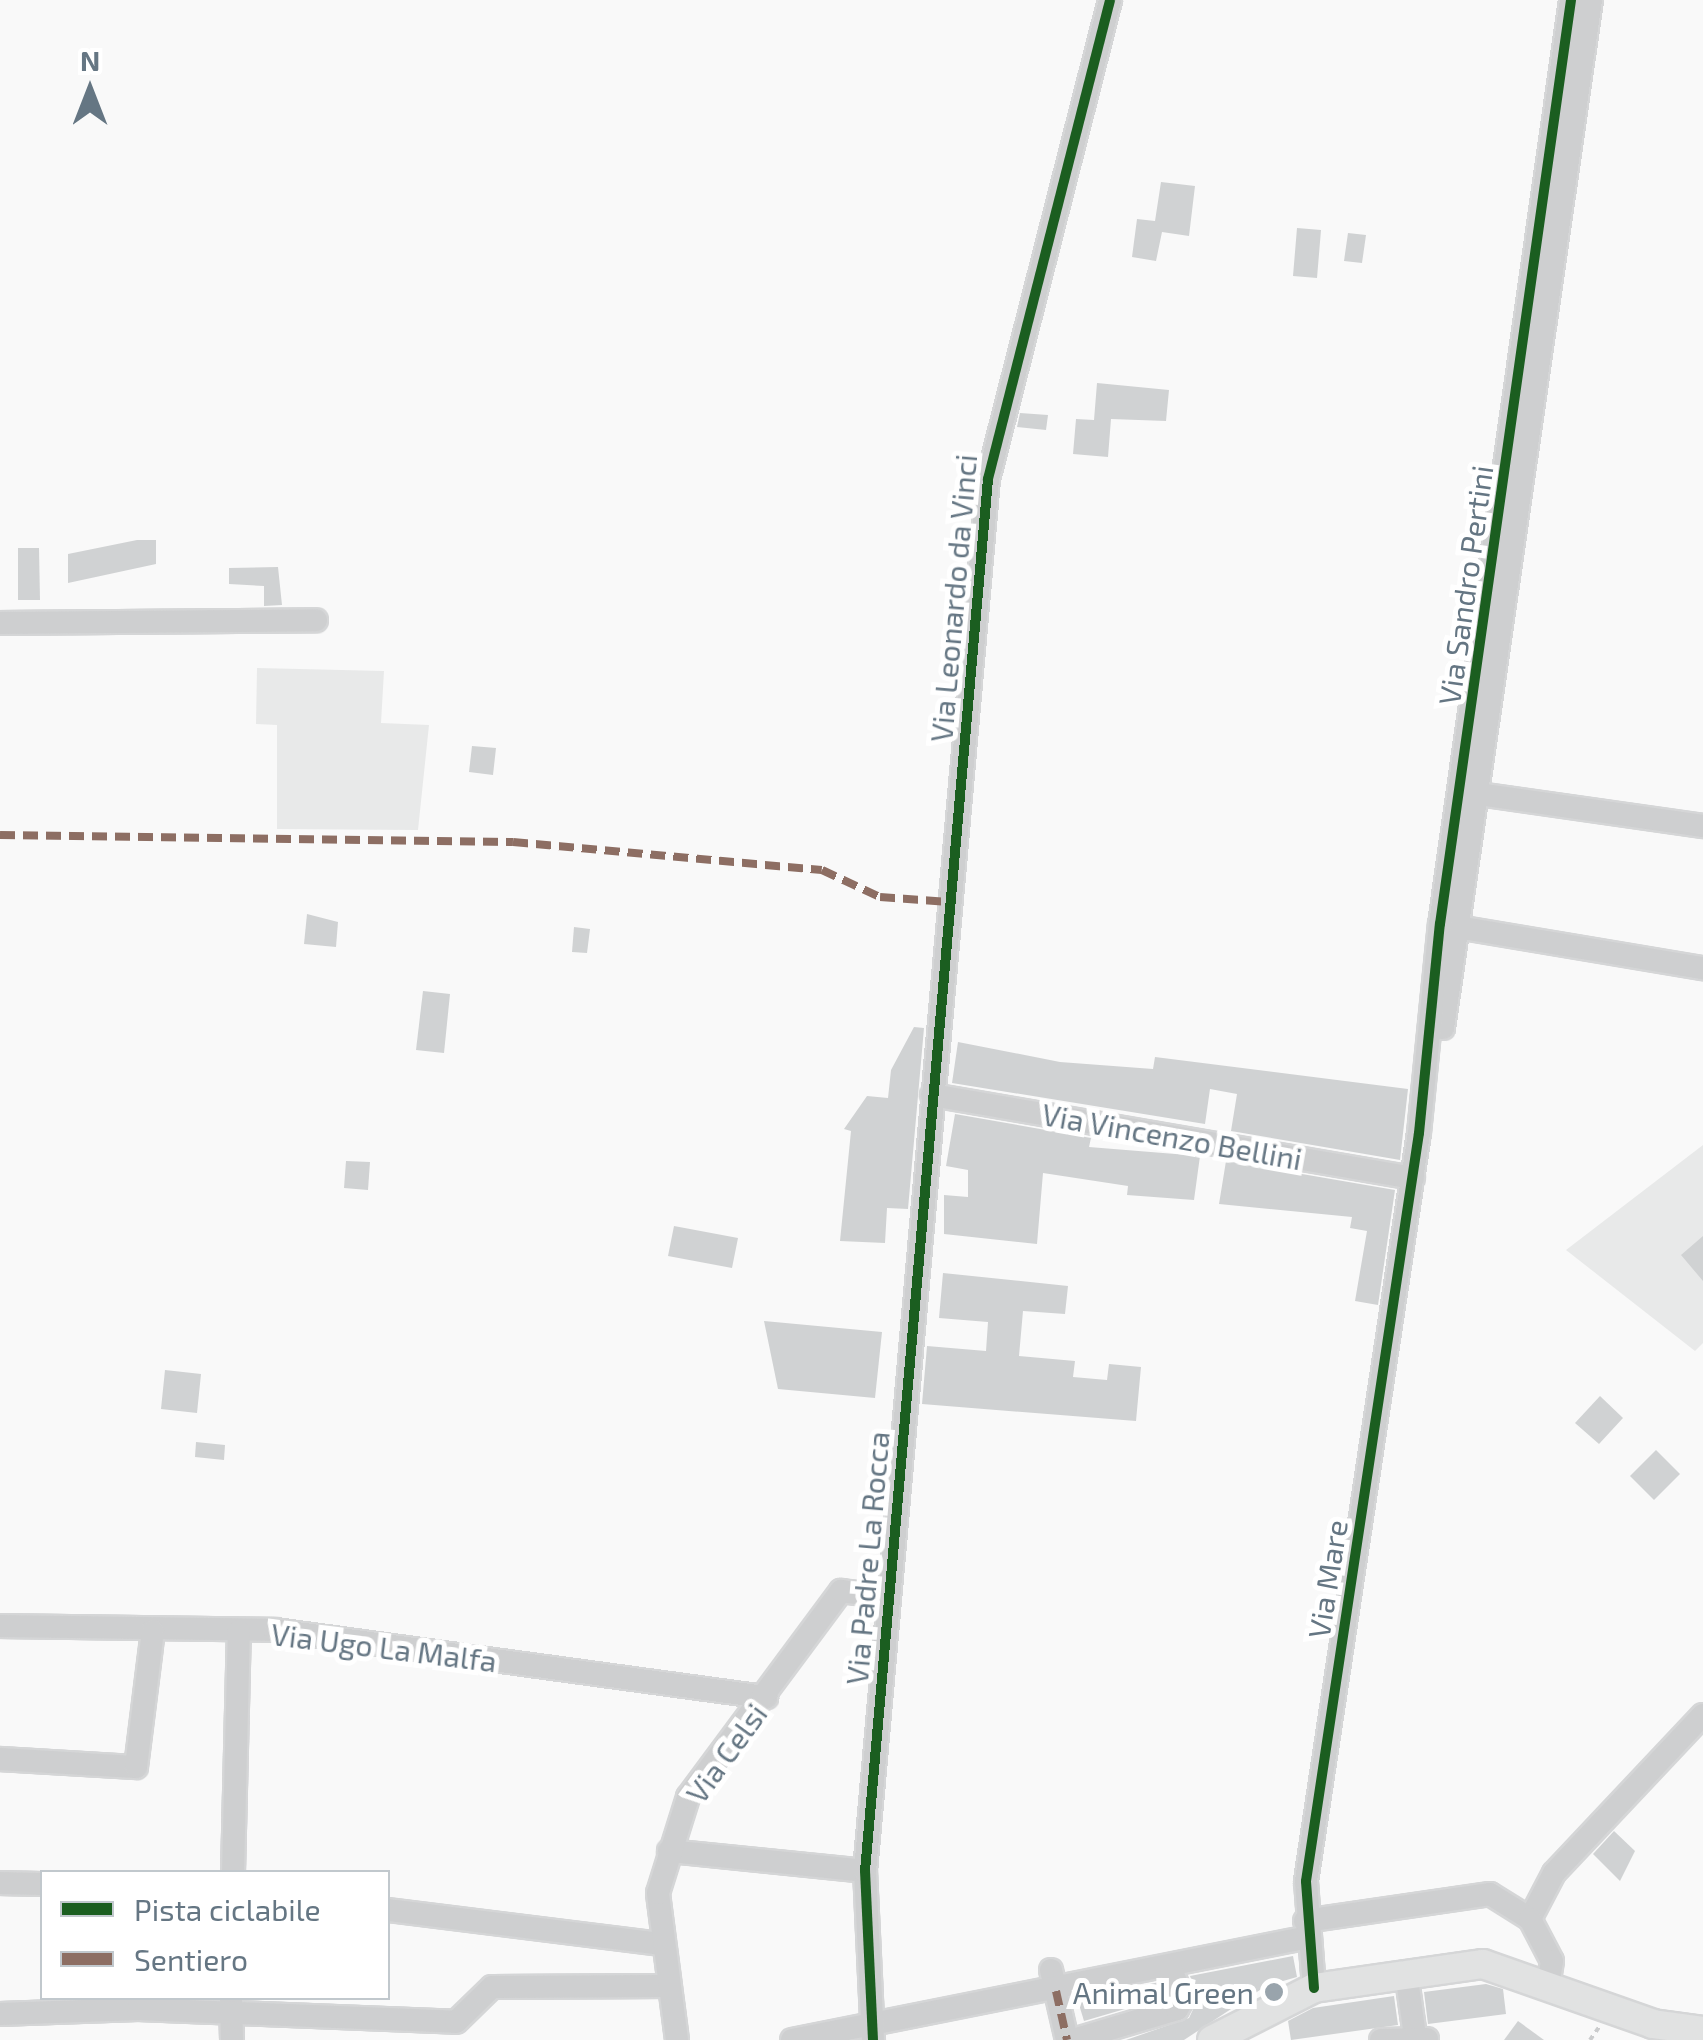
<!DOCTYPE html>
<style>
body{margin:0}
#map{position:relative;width:1703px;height:2040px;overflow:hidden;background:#f9f9f9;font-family:"Exo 2",sans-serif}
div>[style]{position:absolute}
.built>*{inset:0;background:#e8e9e9}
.building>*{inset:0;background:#d0d2d3}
.path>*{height:4px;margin-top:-2px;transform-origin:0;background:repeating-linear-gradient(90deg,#cbcccd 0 5px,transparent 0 10px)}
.roads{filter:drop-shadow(2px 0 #d5d6d7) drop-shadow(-2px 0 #d5d6d7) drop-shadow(0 2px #d5d6d7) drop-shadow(0 -2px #d5d6d7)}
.minor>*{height:22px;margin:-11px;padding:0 11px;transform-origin:11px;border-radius:11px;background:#cecfd0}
.major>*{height:28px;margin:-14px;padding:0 14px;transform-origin:14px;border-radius:14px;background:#e1e2e2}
.quiet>*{height:8px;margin-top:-4px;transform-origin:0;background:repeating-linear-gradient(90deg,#8d6e63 0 15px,transparent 0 23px)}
.cycleway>*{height:10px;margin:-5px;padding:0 5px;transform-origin:5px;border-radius:5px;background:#1b5e20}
.dots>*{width:28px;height:28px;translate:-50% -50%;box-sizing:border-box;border:5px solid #fff;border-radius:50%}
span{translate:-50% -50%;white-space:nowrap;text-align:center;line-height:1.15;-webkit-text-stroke:10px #fff;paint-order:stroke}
.street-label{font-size:30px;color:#657683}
.poi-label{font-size:30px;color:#657683}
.right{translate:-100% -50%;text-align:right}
.legend{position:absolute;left:40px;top:1870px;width:350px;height:130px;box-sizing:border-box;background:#fff;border:2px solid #c1c8cd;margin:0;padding:12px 18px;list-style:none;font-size:30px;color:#657683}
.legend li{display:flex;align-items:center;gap:20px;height:50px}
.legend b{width:50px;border:2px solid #c1c8cd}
.north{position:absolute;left:40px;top:40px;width:100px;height:100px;-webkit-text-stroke:8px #fff;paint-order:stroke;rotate:0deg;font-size:28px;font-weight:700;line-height:40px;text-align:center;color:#657683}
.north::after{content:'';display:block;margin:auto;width:35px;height:45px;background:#657683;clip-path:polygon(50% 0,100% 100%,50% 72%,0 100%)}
</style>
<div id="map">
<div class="built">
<div style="clip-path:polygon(257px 668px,384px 671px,381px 723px,429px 725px,418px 830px,277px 829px,277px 725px,256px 724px)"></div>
<div style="clip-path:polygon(1703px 1145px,1703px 1343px,1695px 1351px,1566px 1250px)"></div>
</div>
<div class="building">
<div style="clip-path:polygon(1161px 182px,1195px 186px,1189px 236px,1162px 232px,1156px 261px,1132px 257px,1137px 219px,1155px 221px)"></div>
<div style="clip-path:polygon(1297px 228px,1321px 230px,1317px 278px,1293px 276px)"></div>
<div style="clip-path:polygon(1348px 233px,1366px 235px,1362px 263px,1344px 261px)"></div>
<div style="clip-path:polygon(1097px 383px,1169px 390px,1166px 421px,1111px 419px,1108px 457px,1073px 454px,1076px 419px,1094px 420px)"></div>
<div style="clip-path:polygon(1020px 413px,1048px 415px,1046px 430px,1017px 427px)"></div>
<div style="clip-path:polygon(137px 540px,156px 540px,156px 564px,68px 583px,68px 554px)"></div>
<div style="clip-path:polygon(18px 548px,39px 548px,40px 600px,18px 600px)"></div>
<div style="clip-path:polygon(278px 567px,282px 605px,264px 606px,264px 586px,229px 584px,229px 568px)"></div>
<div style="clip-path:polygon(472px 746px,496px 748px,493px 775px,469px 772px)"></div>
<div style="clip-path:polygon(307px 914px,338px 922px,336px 947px,304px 944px)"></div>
<div style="clip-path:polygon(574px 927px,590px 929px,587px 953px,572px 952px)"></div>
<div style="clip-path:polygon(423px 991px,450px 994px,444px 1053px,416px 1050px)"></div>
<div style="clip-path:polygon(914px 1027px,924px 1028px,908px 1209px,887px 1208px,885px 1243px,840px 1241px,851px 1131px,844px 1129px,867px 1096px,888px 1098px,891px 1070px)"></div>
<div style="clip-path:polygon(958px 1042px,1060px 1062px,1153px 1069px,1155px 1057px,1408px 1089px,1400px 1160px,1231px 1131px,1237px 1094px,1210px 1089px,1205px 1124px,952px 1083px)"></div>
<div style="clip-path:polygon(955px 1114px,1091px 1138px,1089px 1147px,1200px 1156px,1194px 1200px,1127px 1195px,1128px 1186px,1043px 1173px,1037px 1244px,944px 1234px,944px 1195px,968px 1197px,968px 1170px,946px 1166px)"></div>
<div style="clip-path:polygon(346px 1161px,370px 1162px,368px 1190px,344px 1188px)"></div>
<div style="clip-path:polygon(1226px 1161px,1395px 1190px,1378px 1305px,1355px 1301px,1367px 1231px,1350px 1228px,1352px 1217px,1219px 1204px)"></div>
<div style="clip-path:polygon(674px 1226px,738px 1238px,732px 1268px,668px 1256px)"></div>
<div style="clip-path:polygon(1703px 1236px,1703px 1281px,1681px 1255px)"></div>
<div style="clip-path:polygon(943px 1273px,1068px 1286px,1065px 1314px,1023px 1311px,1019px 1356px,1075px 1361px,1073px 1377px,1107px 1380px,1109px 1364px,1141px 1367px,1136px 1421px,922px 1404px,927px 1346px,986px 1351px,988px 1322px,939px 1318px)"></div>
<div style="clip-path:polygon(764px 1321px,882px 1332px,875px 1398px,778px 1389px)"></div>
<div style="clip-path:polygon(165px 1370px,201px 1374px,197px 1413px,161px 1409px)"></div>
<div style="clip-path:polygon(1600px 1396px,1623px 1418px,1599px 1444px,1575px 1423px)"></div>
<div style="clip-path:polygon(196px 1442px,225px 1445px,224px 1460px,195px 1457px)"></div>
<div style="clip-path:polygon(1656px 1450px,1680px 1474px,1654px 1500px,1630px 1476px)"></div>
<div style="clip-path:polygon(1614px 1831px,1635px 1851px,1620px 1881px,1593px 1854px)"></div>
<div style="clip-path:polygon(1293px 1956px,1297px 1977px,1266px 1986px,1184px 2040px,1126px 2040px,1189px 2018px,1198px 1999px,1190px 1976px)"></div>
<div style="clip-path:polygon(1160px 1982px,1166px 1997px,1084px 2021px,1077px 1998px)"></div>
<div style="clip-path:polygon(1486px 1984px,1503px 1989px,1506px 2014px,1428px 2024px,1424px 1992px)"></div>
<div style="clip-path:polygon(1394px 1996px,1398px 2025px,1291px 2040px,1288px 2021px,1313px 2008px)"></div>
<div style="clip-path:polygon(1518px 2021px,1544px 2040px,1504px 2040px)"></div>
</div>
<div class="path">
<div style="left:1590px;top:2040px;width:16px;rotate:-55deg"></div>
</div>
<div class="roads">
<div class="minor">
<div style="left:0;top:623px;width:316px;rotate:-0.5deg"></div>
<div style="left:1464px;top:792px;width:241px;rotate:8.1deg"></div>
<div style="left:1445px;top:925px;width:262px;rotate:9.5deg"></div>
<div style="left:1443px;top:1028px;width:1039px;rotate:-81.81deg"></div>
<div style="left:932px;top:1095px;width:488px;rotate:9.8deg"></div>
<div style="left:0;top:1626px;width:275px;rotate:0.8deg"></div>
<div style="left:275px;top:1630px;width:496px;rotate:7.8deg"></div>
<div style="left:0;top:1759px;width:136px;rotate:3.4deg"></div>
<div style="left:136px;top:1767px;width:137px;rotate:-82.9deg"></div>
<div style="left:669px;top:1851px;width:197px;rotate:5.8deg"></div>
<div style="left:233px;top:1872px;width:241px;rotate:-88.6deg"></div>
<div style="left:0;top:1883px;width:42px;rotate:1.4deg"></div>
<div style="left:388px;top:1910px;width:275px;rotate:7.1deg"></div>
<div style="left:1530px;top:1919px;width:52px;rotate:-62.4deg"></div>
<div style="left:1554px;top:1873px;width:217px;rotate:-46.7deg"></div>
<div style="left:1305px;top:1921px;width:187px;rotate:-8.3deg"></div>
<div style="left:1490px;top:1894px;width:47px;rotate:32deg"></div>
<div style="left:1530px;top:1919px;width:47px;rotate:62.4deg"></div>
<div style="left:1552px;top:1961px;width:20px;rotate:99deg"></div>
<div style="left:1051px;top:1970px;width:72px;rotate:77.1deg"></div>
<div style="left:1406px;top:1972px;width:65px;rotate:82deg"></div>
<div style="left:1314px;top:1988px;width:107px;rotate:-94.3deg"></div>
<div style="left:1306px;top:1881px;width:756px;rotate:-81.41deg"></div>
<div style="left:1419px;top:1133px;width:210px;rotate:-84.3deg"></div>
<div style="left:1440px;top:924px;width:933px;rotate:-81.93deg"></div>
<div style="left:231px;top:1999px;width:41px;rotate:88.6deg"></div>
<div style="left:0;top:2014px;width:138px;rotate:-2.1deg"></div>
<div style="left:138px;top:2009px;width:318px;rotate:2.3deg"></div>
<div style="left:456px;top:2022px;width:50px;rotate:-44.2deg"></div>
<div style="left:492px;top:1987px;width:175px;rotate:-0.3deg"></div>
<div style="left:677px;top:2040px;width:148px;rotate:-97.4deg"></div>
<div style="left:658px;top:1893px;width:101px;rotate:-72.6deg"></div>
<div style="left:688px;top:1797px;width:257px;rotate:-53.4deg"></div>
<div style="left:841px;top:1591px;width:47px;rotate:7.3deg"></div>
<div style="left:792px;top:2040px;width:522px;rotate:-11.27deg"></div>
<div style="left:873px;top:2040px;width:169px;rotate:-92.7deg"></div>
<div style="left:865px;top:1871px;width:1397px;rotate:-84.95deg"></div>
<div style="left:988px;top:479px;width:494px;rotate:-75.7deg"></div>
<div style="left:1073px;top:2040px;width:109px;rotate:-16.6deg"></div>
<div style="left:1177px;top:2009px;width:12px;rotate:-59deg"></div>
<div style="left:1183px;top:1999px;width:32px;rotate:-112deg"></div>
<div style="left:1381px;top:2040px;width:46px;rotate:-1.2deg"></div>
</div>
<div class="major">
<div style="left:1212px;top:2040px;width:114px;rotate:-27deg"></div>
<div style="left:1314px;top:1988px;width:171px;rotate:-8.1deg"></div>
<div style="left:1483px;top:1964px;width:180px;rotate:19.4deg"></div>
<div style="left:1653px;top:2024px;width:50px;rotate:8deg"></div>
</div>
</div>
<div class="quiet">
<div style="left:0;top:835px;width:513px;rotate:0.78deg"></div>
<div style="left:513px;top:842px;width:310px;rotate:5.2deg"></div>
<div style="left:822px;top:870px;width:64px;rotate:25deg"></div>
<div style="left:880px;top:897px;width:69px;rotate:4.1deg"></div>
<div style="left:1056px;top:1991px;width:50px;rotate:77.3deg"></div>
</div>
<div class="cycleway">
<div style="left:1314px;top:1988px;width:107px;rotate:-94.3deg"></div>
<div style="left:1306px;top:1881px;width:756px;rotate:-81.41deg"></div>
<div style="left:1419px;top:1133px;width:210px;rotate:-84.3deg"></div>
<div style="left:1440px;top:924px;width:933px;rotate:-81.93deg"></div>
<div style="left:873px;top:2040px;width:169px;rotate:-92.7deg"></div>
<div style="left:865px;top:1871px;width:1397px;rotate:-84.95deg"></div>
<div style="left:988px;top:479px;width:494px;rotate:-75.7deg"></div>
</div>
<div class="dots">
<div style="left:1274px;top:1992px;background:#99a4ac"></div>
</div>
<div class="street-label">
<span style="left:1465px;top:585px;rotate:-82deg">Via Sandro Pertini</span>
<span style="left:953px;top:598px;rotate:-85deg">Via Leonardo da Vinci</span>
<span style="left:1172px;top:1136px;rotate:10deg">Via Vincenzo Bellini</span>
<span style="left:867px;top:1558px;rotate:-85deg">Via Padre La Rocca</span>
<span style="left:1327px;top:1579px;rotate:-81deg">Via Mare</span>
<span style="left:384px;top:1647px;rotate:7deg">Via Ugo La Malfa</span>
<span style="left:726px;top:1753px;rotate:-54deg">Via Celsi</span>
</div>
<div class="poi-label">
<span class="right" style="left:1254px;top:1992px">Animal Green</span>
</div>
<ul class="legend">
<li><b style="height:12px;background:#1b5e20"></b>Pista ciclabile</li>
<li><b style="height:12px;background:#8d6e63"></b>Sentiero</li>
</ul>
<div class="north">N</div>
</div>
